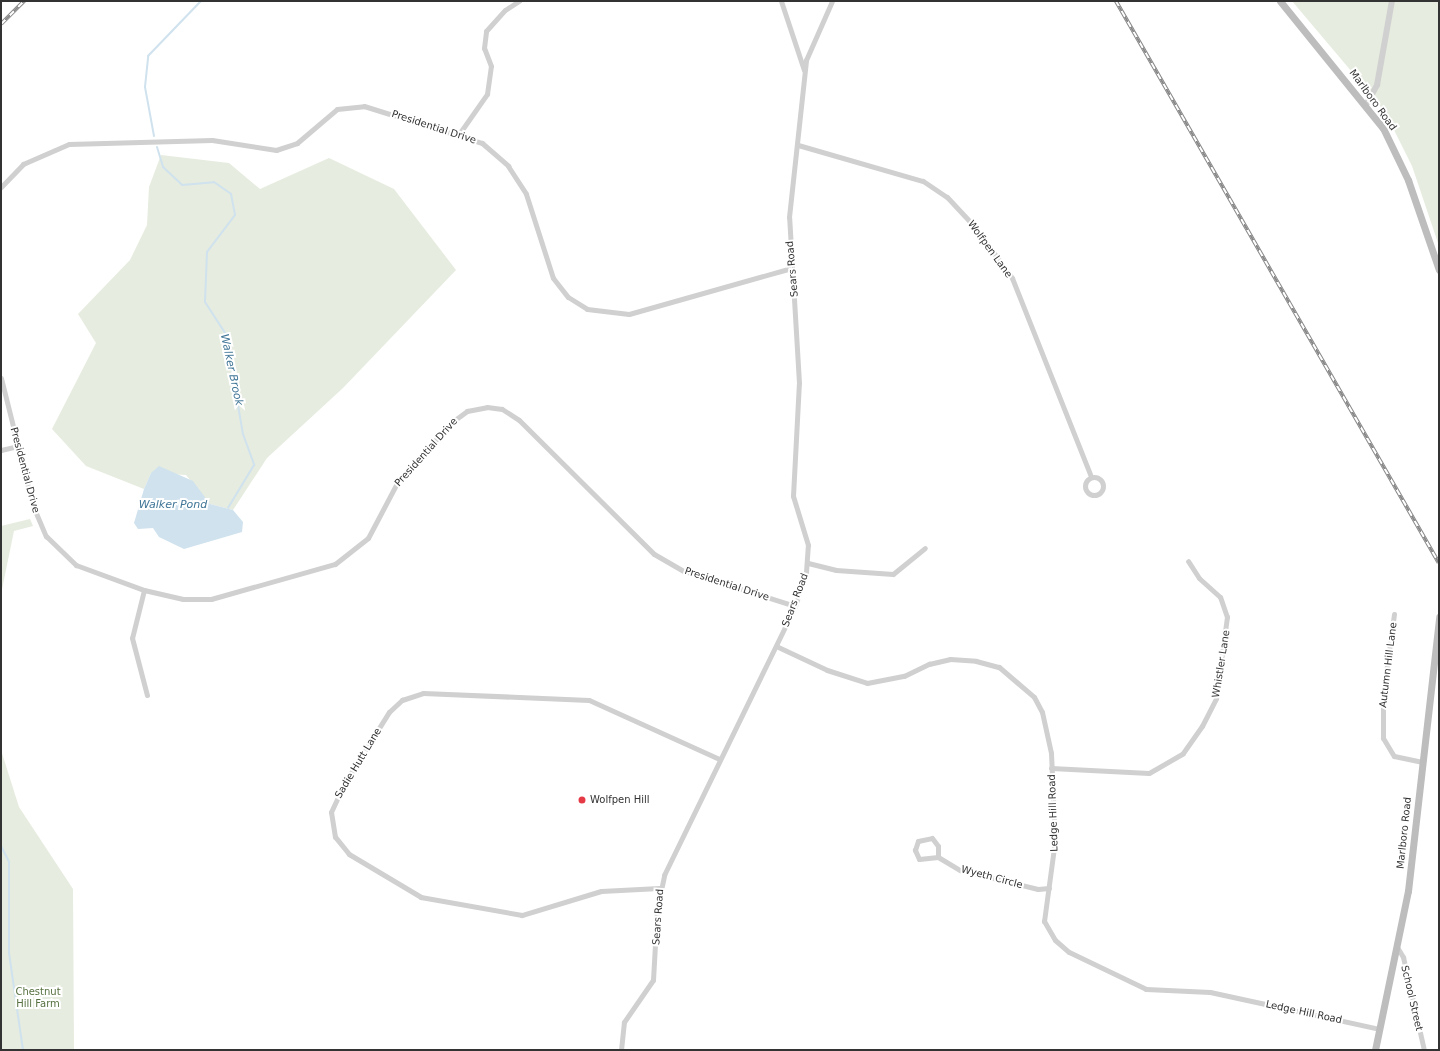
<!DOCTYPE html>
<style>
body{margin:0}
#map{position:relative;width:1440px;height:1051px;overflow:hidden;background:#fff;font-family:"DejaVu Sans",sans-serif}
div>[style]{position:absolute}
.green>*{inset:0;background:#e6ecdf}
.water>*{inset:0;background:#cfe2ee}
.stream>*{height:2px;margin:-1px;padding:0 1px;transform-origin:1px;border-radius:1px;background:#cfe2ee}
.minor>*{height:5px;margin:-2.5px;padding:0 2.5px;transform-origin:2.5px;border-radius:2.5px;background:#d0d0d0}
.minor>.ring{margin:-2.5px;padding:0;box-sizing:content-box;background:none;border:5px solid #d0d0d0;border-radius:50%}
.tertiary>*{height:6px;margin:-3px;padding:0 3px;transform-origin:3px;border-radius:3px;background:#d0d0d0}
.secondary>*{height:7px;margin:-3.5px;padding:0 3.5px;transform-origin:3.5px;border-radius:3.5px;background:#bdbdbd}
.rail>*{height:3.5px;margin-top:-1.75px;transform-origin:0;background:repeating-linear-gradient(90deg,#fff 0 6px,#888 0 12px);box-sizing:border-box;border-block:1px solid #888}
.dots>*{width:11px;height:11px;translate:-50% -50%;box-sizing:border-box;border:2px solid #fff;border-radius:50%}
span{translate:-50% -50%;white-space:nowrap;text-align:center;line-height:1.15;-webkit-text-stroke:4px #fff;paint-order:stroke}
.street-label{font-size:10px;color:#333}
.poi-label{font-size:10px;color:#333}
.left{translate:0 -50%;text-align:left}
.park-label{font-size:10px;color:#56703f}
.water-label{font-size:11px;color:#3f7597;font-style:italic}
.frame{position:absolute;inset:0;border:2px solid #333;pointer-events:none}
</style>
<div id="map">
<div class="green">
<div style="clip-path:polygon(1292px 1px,1439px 1px,1439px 246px,1412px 166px,1391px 124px,1379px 104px)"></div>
<div style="clip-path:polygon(161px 155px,229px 163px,260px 189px,329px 158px,394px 189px,456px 270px,343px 388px,267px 458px,233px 510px,210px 504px,186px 475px,151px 473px,144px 489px,86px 466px,52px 429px,96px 343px,78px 314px,130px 260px,147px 225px,149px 187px)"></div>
<div style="clip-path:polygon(30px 519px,33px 526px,14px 531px,1px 594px,1px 526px)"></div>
<div style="clip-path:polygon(1px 750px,19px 807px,73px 889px,74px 1050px,1px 1050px)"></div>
</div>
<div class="water">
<div style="clip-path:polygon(159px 466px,193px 481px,210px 504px,233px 510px,243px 522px,242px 532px,184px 549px,159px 537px,153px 528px,138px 529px,134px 523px,144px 489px,151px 473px)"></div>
</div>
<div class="stream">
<div style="left:154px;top:136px;width:50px;rotate:-100.4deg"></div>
<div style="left:145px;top:87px;width:31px;rotate:-84deg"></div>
<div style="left:148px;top:56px;width:76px;rotate:-46.1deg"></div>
<div style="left:157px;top:147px;width:21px;rotate:73deg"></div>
<div style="left:163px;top:167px;width:26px;rotate:43deg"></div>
<div style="left:182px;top:185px;width:32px;rotate:-5deg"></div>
<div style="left:214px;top:182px;width:21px;rotate:35deg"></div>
<div style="left:231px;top:194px;width:21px;rotate:79deg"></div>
<div style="left:235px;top:215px;width:46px;rotate:127.1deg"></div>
<div style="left:207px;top:252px;width:50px;rotate:92.3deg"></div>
<div style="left:205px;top:302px;width:38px;rotate:57deg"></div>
<div style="left:226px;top:334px;width:101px;rotate:80.4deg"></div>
<div style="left:243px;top:434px;width:33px;rotate:70deg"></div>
<div style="left:254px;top:465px;width:50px;rotate:121.2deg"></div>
<div style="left:1px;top:846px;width:18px;rotate:63deg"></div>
<div style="left:9px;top:862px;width:91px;rotate:90deg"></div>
<div style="left:9px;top:953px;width:98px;rotate:81.8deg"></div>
</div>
<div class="minor">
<div style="left:781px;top:1px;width:73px;rotate:71.6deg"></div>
<div style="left:459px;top:134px;width:49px;rotate:-55deg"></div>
<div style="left:487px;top:94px;width:28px;rotate:-82deg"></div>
<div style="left:491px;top:66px;width:19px;rotate:-111deg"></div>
<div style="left:484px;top:48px;width:17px;rotate:-83deg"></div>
<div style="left:486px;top:31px;width:28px;rotate:-48deg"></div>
<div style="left:505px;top:10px;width:17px;rotate:-33deg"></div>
<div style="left:798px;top:145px;width:130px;rotate:16.1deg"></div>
<div style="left:923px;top:181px;width:29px;rotate:34deg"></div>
<div style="left:947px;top:197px;width:41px;rotate:47deg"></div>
<div style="left:975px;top:227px;width:63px;rotate:54deg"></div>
<div style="left:1012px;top:278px;width:214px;rotate:68.3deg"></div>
<div style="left:1px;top:187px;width:32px;rotate:-46deg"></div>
<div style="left:23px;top:164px;width:50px;rotate:-23.5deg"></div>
<div style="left:69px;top:144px;width:143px;rotate:-1.6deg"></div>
<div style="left:212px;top:140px;width:65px;rotate:8.9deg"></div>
<div style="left:276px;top:150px;width:22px;rotate:-18deg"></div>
<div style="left:297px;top:143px;width:52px;rotate:-40.4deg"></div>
<div style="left:337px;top:109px;width:27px;rotate:-6deg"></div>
<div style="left:364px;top:106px;width:124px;rotate:17.4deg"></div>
<div style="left:482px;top:143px;width:35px;rotate:41deg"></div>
<div style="left:508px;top:166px;width:33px;rotate:57deg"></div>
<div style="left:526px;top:194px;width:88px;rotate:72.2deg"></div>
<div style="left:553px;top:278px;width:24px;rotate:52deg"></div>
<div style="left:568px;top:297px;width:22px;rotate:32deg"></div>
<div style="left:587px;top:309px;width:42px;rotate:6.8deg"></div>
<div style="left:629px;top:314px;width:169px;rotate:-15.8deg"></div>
<div style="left:1px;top:378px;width:132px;rotate:76deg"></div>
<div style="left:33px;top:506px;width:33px;rotate:67deg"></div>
<div style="left:46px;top:536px;width:42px;rotate:44deg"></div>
<div style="left:76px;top:565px;width:72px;rotate:20.2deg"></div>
<div style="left:144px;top:590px;width:40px;rotate:13deg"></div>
<div style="left:183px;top:599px;width:28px"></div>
<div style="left:211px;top:599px;width:129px;rotate:-15.8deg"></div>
<div style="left:335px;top:564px;width:42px;rotate:-38.2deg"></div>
<div style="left:368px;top:538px;width:64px;rotate:-62.2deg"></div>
<div style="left:398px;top:481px;width:80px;rotate:-47.5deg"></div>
<div style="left:452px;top:422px;width:19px;rotate:-36deg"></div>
<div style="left:467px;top:411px;width:20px;rotate:-11deg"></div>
<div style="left:487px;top:407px;width:15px;rotate:8deg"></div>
<div style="left:502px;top:409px;width:20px;rotate:33deg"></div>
<div style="left:519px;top:420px;width:190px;rotate:44.8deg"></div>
<div style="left:654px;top:554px;width:34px;rotate:30deg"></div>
<div style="left:684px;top:571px;width:116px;rotate:17.5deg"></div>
<div style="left:1px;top:450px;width:17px;rotate:-13deg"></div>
<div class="ring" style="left:1085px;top:477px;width:13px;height:13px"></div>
<div style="left:808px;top:563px;width:29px;rotate:14deg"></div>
<div style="left:836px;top:570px;width:57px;rotate:4deg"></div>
<div style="left:893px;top:574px;width:41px;rotate:-39.1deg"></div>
<div style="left:144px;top:590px;width:49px;rotate:104deg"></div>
<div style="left:132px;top:638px;width:59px;rotate:75.3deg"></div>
<div style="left:1394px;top:614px;width:82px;rotate:97.7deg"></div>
<div style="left:1383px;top:695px;width:43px;rotate:90deg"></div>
<div style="left:1383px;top:738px;width:21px;rotate:59deg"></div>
<div style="left:1394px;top:756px;width:29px;rotate:12deg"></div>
<div style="left:776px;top:646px;width:56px;rotate:25.2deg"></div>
<div style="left:827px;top:670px;width:42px;rotate:18deg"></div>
<div style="left:867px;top:683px;width:38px;rotate:-11deg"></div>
<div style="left:904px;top:676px;width:28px;rotate:-26deg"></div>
<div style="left:929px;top:664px;width:22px;rotate:-13deg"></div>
<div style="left:950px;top:659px;width:26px;rotate:4deg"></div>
<div style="left:976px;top:661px;width:24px;rotate:15deg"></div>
<div style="left:999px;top:667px;width:46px;rotate:40.6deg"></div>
<div style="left:1034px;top:697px;width:17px;rotate:62deg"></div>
<div style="left:1042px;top:712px;width:42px;rotate:77.6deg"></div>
<div style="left:1051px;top:753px;width:87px;rotate:87.4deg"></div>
<div style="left:1055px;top:840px;width:82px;rotate:97.7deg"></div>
<div style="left:1044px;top:921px;width:22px;rotate:60deg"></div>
<div style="left:1055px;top:940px;width:18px;rotate:41deg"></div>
<div style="left:1069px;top:952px;width:85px;rotate:25.7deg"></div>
<div style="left:1146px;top:989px;width:64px;rotate:2.7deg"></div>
<div style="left:1210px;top:992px;width:173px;rotate:12.3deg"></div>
<div style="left:1051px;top:768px;width:98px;rotate:2.9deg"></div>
<div style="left:1149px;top:773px;width:39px;rotate:-30deg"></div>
<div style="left:1183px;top:753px;width:33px;rotate:-55deg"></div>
<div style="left:1202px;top:726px;width:31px;rotate:-63deg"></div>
<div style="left:1216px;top:698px;width:82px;rotate:-82.3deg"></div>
<div style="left:1227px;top:617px;width:21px;rotate:-109deg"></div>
<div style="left:1220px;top:597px;width:28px;rotate:-138deg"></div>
<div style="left:1199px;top:578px;width:20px;rotate:-123deg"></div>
<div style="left:938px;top:857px;width:19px;rotate:174deg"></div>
<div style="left:919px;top:859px;width:10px;rotate:-114deg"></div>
<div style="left:915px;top:850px;width:9px;rotate:-72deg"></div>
<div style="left:918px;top:841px;width:14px;rotate:-12deg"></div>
<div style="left:932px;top:838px;width:10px;rotate:53deg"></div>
<div style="left:938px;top:846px;width:11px;rotate:90deg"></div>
<div style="left:938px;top:857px;width:26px;rotate:31deg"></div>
<div style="left:960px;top:870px;width:80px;rotate:13.7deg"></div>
<div style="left:1038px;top:889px;width:11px;rotate:-5deg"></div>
<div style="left:659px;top:888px;width:58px;rotate:177deg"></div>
<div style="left:601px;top:891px;width:83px;rotate:163.1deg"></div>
<div style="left:522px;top:915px;width:103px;rotate:-169.9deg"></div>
<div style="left:421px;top:897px;width:84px;rotate:-149.2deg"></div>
<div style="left:349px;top:854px;width:22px;rotate:-129deg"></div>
<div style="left:335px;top:837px;width:25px;rotate:-99deg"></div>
<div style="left:331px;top:812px;width:31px;rotate:-65deg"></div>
<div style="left:344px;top:784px;width:85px;rotate:-58deg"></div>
<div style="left:389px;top:712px;width:18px;rotate:-43deg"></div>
<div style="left:402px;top:700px;width:22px;rotate:-18deg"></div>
<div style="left:423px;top:693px;width:166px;rotate:2.4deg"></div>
<div style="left:589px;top:700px;width:143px;rotate:24.4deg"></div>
<div style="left:1397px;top:947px;width:12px;rotate:59deg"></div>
<div style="left:1403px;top:957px;width:95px;rotate:77.3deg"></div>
<div style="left:621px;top:1050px;width:28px;rotate:-84deg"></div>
<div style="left:624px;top:1022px;width:51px;rotate:-55.4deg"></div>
<div style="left:653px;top:980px;width:71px;rotate:-86.8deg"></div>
<div style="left:657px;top:909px;width:35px;rotate:-78deg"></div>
<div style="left:664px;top:875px;width:299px;rotate:-64deg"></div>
<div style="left:795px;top:606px;width:36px;rotate:-72deg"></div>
<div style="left:806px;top:572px;width:27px;rotate:-86deg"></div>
<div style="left:808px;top:545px;width:51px;rotate:-107deg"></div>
<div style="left:793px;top:496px;width:113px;rotate:-87deg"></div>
<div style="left:799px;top:383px;width:166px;rotate:-93.4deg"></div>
<div style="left:789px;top:217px;width:158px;rotate:-83.8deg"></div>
<div style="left:806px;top:60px;width:64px;rotate:-66.2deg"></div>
</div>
<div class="tertiary">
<div style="left:1366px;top:105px;width:23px;rotate:-61deg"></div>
<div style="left:1377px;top:85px;width:85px;rotate:-79.9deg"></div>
</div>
<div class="secondary">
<div style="left:1280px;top:1px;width:164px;rotate:51deg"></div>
<div style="left:1383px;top:128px;width:58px;rotate:64.3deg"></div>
<div style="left:1408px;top:180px;width:95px;rotate:71deg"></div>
<div style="left:1375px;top:1050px;width:162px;rotate:-78.3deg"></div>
<div style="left:1408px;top:891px;width:276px;rotate:-83.5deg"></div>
</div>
<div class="rail">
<div style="left:1116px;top:1px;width:648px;rotate:60.11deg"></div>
<div style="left:1px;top:24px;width:33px;rotate:-45deg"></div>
</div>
<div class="dots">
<div style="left:582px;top:800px;background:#e63946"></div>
</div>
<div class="street-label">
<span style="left:1373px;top:100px;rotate:54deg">Marlboro Road</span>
<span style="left:434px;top:127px;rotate:18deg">Presidential Drive</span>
<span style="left:990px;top:249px;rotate:54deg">Wolfpen Lane</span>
<span style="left:792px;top:269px;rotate:-95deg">Sears Road</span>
<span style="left:426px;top:452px;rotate:-48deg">Presidential Drive</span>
<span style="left:25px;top:470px;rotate:75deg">Presidential Drive</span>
<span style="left:727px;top:584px;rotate:18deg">Presidential Drive</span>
<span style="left:795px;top:600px;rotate:-69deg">Sears Road</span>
<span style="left:1221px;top:664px;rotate:-81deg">Whistler Lane</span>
<span style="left:1388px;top:665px;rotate:-83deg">Autumn Hill Lane</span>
<span style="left:358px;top:763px;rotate:-59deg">Sadie Hutt Lane</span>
<span style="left:1053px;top:813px;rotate:-92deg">Ledge Hill Road</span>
<span style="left:1404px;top:833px;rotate:-84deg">Marlboro Road</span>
<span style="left:992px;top:877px;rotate:15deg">Wyeth Circle</span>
<span style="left:658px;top:917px;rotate:-86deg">Sears Road</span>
<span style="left:1412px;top:998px;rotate:77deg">School Street</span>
<span style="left:1304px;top:1012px;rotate:12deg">Ledge Hill Road</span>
</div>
<div class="poi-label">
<span class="left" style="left:590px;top:800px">Wolfpen Hill</span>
</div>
<div class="park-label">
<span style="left:38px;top:997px">Chestnut<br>Hill Farm</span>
</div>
<div class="water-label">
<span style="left:231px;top:370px;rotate:78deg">Walker Brook</span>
<span style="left:173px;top:505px">Walker Pond</span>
</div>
<div class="frame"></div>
</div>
